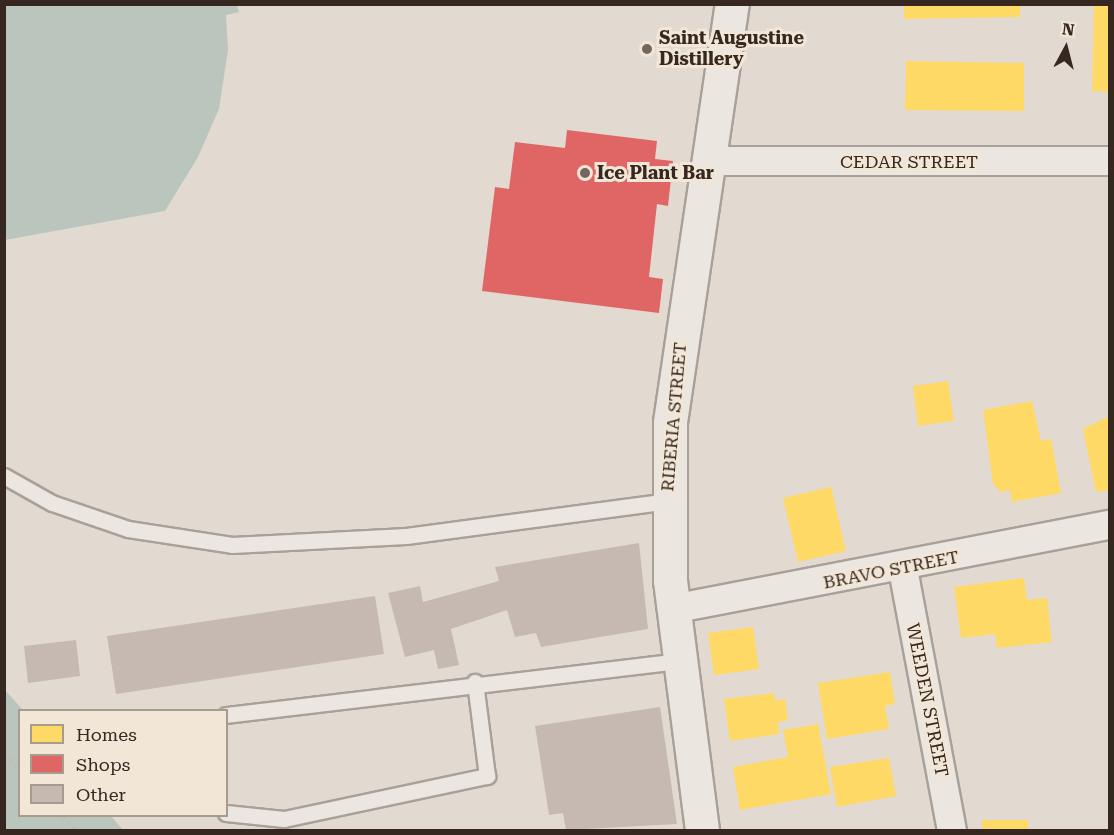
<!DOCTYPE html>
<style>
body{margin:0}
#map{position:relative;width:1114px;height:835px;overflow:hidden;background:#e2dad1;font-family:"Roboto Serif",serif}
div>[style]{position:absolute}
.water>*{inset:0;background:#bac6bd}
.homes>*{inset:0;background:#ffd966}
.shops>*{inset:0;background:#e06666}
.building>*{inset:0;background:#c5b9b2}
.path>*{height:4px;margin-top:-2px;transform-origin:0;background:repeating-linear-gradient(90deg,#c3bdb8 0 4.5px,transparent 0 7.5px)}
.roads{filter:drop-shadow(2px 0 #a8a099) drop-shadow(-2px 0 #a8a099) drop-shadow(0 2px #a8a099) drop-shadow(0 -2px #a8a099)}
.service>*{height:15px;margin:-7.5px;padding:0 7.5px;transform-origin:7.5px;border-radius:7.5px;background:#ebe6e0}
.minor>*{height:28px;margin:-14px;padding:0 14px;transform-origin:14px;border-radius:14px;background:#ebe6e0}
.tertiary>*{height:33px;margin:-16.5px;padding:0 16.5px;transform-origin:16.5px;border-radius:16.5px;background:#ebe6e0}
.dots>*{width:16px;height:16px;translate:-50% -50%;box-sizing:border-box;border:3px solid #f2e6d7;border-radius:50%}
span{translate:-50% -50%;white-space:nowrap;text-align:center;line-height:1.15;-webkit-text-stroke:6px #f2e6d7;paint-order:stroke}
.poi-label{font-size:18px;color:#362821;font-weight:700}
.left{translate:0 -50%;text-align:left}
.street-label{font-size:18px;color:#362821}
.frame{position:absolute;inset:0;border:6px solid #362821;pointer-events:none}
.legend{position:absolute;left:18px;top:709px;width:210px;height:108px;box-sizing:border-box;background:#f2e6d7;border:2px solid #a79a8e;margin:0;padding:8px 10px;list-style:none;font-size:18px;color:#362821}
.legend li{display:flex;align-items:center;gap:12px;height:30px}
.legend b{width:30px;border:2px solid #a79a8e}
.north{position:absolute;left:1036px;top:18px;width:60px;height:60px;-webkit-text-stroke:4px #f2e6d7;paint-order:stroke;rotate:7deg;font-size:16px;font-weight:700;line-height:24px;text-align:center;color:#362821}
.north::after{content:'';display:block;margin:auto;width:21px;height:27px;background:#362821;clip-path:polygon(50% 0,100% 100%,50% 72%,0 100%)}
</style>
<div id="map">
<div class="water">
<div style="clip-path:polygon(5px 4px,237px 5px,239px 12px,226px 15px,228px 50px,219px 109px,198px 157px,165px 211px,5px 240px)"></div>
<div style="clip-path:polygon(4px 689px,23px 710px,20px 816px,111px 816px,123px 830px,5px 830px)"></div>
</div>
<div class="homes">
<div style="clip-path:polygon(904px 4px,1020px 4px,1020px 17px,904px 19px)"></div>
<div style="clip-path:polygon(1094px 4px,1110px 4px,1110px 92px,1092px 91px)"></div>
<div style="clip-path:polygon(906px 61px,1024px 63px,1024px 111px,905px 110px)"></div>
<div style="clip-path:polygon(948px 381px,954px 421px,918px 426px,913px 386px)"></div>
<div style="clip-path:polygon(1032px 401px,1041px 441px,1051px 439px,1061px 493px,1012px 502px,1010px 490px,1000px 492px,993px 483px,983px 410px)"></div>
<div style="clip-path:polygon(1110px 416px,1110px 490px,1096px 492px,1083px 429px)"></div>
<div style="clip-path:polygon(831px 487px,846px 551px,798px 562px,783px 498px)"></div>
<div style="clip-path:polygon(1024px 578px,1027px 600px,1047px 598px,1052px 642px,997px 648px,995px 634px,961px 638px,954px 587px)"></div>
<div style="clip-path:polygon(753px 627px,759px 669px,714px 675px,708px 633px)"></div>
<div style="clip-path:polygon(890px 672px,895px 704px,885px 706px,889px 729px,827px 739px,818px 683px)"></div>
<div style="clip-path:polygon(774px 693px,775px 701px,785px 699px,788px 720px,778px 722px,779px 734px,730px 741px,724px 699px)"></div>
<div style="clip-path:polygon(818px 724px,831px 794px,740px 810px,733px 767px,788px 757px,783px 730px)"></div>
<div style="clip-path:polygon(889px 758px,896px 796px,837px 807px,830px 767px)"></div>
<div style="clip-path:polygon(982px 820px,1028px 820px,1028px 830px,982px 830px)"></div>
</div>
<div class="shops">
<div style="clip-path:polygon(567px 130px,657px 141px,655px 159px,673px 161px,668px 206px,657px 204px,649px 277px,663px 279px,659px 313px,482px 291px,495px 187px,509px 189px,515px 142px,565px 148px)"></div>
</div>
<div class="building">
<div style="clip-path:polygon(639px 543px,648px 629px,541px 647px,536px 633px,515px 637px,507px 610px,451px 629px,459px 665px,438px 669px,434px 650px,405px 657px,388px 593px,420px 586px,423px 602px,499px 581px,495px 567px)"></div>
<div style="clip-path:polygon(375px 596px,384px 654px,116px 694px,107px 636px)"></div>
<div style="clip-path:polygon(76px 640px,80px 676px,28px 683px,24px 646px)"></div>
<div style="clip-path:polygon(660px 707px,677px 824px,566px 830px,563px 813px,549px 815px,535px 726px)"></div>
</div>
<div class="path">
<div style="left:4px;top:753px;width:23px;rotate:47deg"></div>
<div style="left:62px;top:816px;width:19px;rotate:47deg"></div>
</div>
<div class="roads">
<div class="service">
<div style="left:4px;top:476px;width:55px;rotate:29.4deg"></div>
<div style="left:52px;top:503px;width:80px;rotate:18.9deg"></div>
<div style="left:128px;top:529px;width:105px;rotate:8.7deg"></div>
<div style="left:232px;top:545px;width:174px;rotate:-3deg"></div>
<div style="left:406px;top:536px;width:263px;rotate:-7.6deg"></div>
<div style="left:226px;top:715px;width:456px;rotate:-6.8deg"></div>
<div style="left:226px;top:813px;width:58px;rotate:5.9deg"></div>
<div style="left:284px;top:819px;width:208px;rotate:-12deg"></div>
<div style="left:487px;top:776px;width:95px;rotate:-97.3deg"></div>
</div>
<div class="minor">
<div style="left:709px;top:161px;width:401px"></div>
<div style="left:903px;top:569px;width:266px;rotate:79.4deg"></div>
<div style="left:672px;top:609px;width:446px;rotate:-10.9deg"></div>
</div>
<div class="tertiary">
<div style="left:702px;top:830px;width:252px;rotate:-97.3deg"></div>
<div style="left:670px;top:580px;width:158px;rotate:-90deg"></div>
<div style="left:670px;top:422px;width:423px;rotate:-81.6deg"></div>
</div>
</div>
<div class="dots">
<div style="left:647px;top:49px;background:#72665f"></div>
<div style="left:585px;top:173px;background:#72665f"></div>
</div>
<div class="poi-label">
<span class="left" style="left:659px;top:49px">Saint Augustine<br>Distillery</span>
<span class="left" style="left:597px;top:173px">Ice Plant Bar</span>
</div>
<div class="street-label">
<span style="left:909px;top:162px">CEDAR STREET</span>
<span style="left:674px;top:417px;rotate:-85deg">RIBERIA STREET</span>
<span style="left:891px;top:570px;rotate:-11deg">BRAVO STREET</span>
<span style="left:927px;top:700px;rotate:79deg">WEEDEN STREET</span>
</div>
<div class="frame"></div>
<ul class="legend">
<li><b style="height:16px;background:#ffd966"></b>Homes</li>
<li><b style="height:16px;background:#e06666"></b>Shops</li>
<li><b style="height:16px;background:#c5b9b2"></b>Other</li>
</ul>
<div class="north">N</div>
</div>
